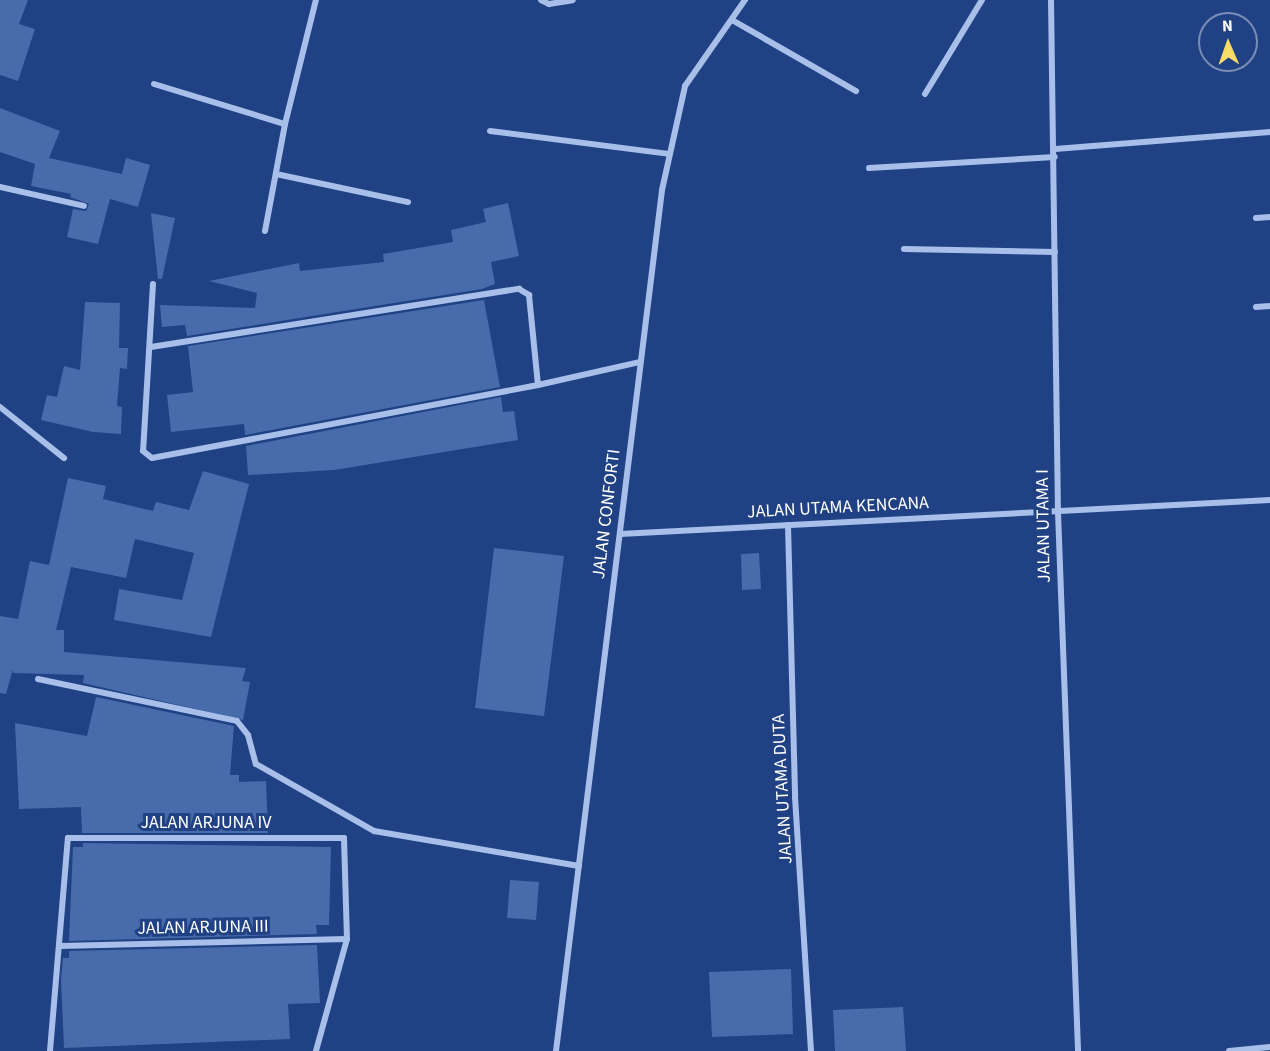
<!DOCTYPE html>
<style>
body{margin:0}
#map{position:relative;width:1270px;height:1051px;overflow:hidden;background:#204184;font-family:"Source Sans 3",sans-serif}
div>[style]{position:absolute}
.building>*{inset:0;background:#486bac}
.street>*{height:6px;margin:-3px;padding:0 3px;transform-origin:3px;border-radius:3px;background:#a7bfe9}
span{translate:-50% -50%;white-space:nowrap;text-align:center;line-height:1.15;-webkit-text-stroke:6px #204184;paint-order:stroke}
.street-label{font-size:18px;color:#fff}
.north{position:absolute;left:1198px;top:12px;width:60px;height:60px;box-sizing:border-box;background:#204184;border:2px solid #798db5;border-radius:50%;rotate:358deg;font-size:16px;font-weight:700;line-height:24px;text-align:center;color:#fff}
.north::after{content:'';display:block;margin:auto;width:21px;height:27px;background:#f7dc68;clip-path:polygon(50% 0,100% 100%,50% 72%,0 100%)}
</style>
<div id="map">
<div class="building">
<div style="clip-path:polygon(0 0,28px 0,19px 24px,35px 29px,18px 81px,0 75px)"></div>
<div style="clip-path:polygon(0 108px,60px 131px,49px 158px,122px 174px,126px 158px,150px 165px,138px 207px,110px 199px,98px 244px,67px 237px,73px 209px,86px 211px,89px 204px,70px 197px,71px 194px,31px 186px,35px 164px,0 152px)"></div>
<div style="clip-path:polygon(508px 203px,519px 256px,491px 262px,495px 284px,482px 289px,187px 336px,185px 325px,162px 327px,160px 305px,255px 308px,257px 293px,209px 281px,299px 263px,300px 271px,384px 262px,383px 254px,453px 242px,451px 230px,486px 222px,483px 209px)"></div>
<div style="clip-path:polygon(151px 213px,175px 218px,162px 279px,158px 279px)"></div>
<div style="clip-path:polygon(484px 300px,500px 387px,245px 435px,244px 424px,171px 432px,167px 395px,193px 392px,188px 346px)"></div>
<div style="clip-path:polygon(85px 302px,120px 303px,119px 348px,128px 348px,127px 369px,120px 368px,117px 406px,122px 407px,121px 434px,93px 432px,41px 420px,47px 395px,57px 397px,64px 366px,80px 370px)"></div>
<div style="clip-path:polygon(501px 397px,503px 412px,514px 411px,518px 440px,334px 470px,248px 475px,246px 446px)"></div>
<div style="clip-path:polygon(203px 471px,249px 484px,211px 637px,114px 620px,119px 589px,182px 600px,194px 553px,135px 539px,126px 578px,71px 567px,56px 630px,64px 630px,64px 652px,246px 668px,242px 681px,250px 682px,243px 720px,83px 683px,84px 675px,13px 673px,13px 669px,6px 694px,0 693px,0 616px,18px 619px,30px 561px,49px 565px,68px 478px,106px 486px,103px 499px,153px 511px,156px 502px,189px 510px)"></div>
<div style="clip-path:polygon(494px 548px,564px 556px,544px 716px,475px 708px)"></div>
<div style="clip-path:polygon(759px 553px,761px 589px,742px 590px,741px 554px)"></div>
<div style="clip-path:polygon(96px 697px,234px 726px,230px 775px,239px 775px,239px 782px,266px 781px,268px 833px,82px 833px,81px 807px,19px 809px,15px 723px,87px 736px)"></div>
<div style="clip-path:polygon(83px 843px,331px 847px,329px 925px,316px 925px,317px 934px,69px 941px,73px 847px,83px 847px)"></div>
<div style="clip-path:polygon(510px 880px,539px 882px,536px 920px,507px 918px)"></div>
<div style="clip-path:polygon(317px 945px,320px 1003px,288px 1004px,290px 1039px,64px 1048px,61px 979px,63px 958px,69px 958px,69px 951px)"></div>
<div style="clip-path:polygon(791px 969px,793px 1034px,712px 1037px,709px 972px)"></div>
<div style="clip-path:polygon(903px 1007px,906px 1051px,835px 1051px,833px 1010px)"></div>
</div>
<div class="street">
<div style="left:541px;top:0;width:9px;rotate:27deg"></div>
<div style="left:549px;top:4px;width:24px;rotate:-9deg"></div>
<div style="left:1051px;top:0;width:512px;rotate:89.22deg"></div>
<div style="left:1058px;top:512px;width:539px;rotate:87.87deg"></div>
<div style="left:732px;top:20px;width:143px;rotate:29.8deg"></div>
<div style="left:154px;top:84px;width:137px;rotate:17deg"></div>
<div style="left:925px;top:94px;width:110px;rotate:-58.8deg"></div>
<div style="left:490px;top:131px;width:180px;rotate:7.3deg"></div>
<div style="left:1055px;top:149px;width:216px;rotate:-4.5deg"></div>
<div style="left:869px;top:168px;width:186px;rotate:-3.4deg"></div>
<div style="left:276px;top:174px;width:135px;rotate:12deg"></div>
<div style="left:0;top:187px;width:86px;rotate:12.7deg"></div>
<div style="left:1256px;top:218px;width:14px;rotate:-4deg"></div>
<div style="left:265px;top:231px;width:109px;rotate:-79.4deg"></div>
<div style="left:285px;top:124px;width:128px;rotate:-76deg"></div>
<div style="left:904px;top:249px;width:151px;rotate:1.1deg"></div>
<div style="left:153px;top:284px;width:167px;rotate:93.4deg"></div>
<div style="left:143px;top:451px;width:11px;rotate:38deg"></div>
<div style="left:152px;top:458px;width:393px;rotate:-10.7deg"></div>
<div style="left:538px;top:385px;width:105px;rotate:-12.7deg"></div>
<div style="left:1256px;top:307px;width:14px;rotate:-4deg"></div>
<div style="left:151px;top:347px;width:373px;rotate:-9deg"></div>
<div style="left:519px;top:289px;width:12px;rotate:31deg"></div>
<div style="left:529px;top:295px;width:90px;rotate:84.3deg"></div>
<div style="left:0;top:407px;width:82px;rotate:38.6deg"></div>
<div style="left:788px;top:525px;width:272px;rotate:88.5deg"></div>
<div style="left:795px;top:797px;width:255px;rotate:86.4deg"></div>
<div style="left:620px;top:534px;width:651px;rotate:-2.99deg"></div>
<div style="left:38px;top:679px;width:203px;rotate:11.9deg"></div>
<div style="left:237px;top:721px;width:18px;rotate:52deg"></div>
<div style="left:248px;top:735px;width:30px;rotate:75deg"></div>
<div style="left:256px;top:764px;width:136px;rotate:29.6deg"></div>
<div style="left:374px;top:831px;width:208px;rotate:9.7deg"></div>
<div style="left:60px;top:946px;width:287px;rotate:-1.4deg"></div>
<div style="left:50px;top:1051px;width:214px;rotate:-85.2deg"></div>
<div style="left:68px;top:838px;width:276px"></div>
<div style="left:344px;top:838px;width:101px;rotate:88.3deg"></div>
<div style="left:347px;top:939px;width:116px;rotate:105.5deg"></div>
<div style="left:556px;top:1051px;width:868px;rotate:-82.98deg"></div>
<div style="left:662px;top:190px;width:107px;rotate:-77.5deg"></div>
<div style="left:685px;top:86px;width:105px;rotate:-55.1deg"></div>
<div style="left:1229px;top:1051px;width:41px;rotate:-5.6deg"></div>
</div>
<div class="street-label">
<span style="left:838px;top:508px;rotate:-3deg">JALAN UTAMA KENCANA</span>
<span style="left:607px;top:514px;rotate:-83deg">JALAN CONFORTI</span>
<span style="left:1044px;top:526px;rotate:-91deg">JALAN UTAMA I</span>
<span style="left:783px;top:789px;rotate:-93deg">JALAN UTAMA DUTA</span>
<span style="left:206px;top:823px">JALAN ARJUNA IV</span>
<span style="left:203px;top:928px;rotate:-1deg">JALAN ARJUNA III</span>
</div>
<div class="north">N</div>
</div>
